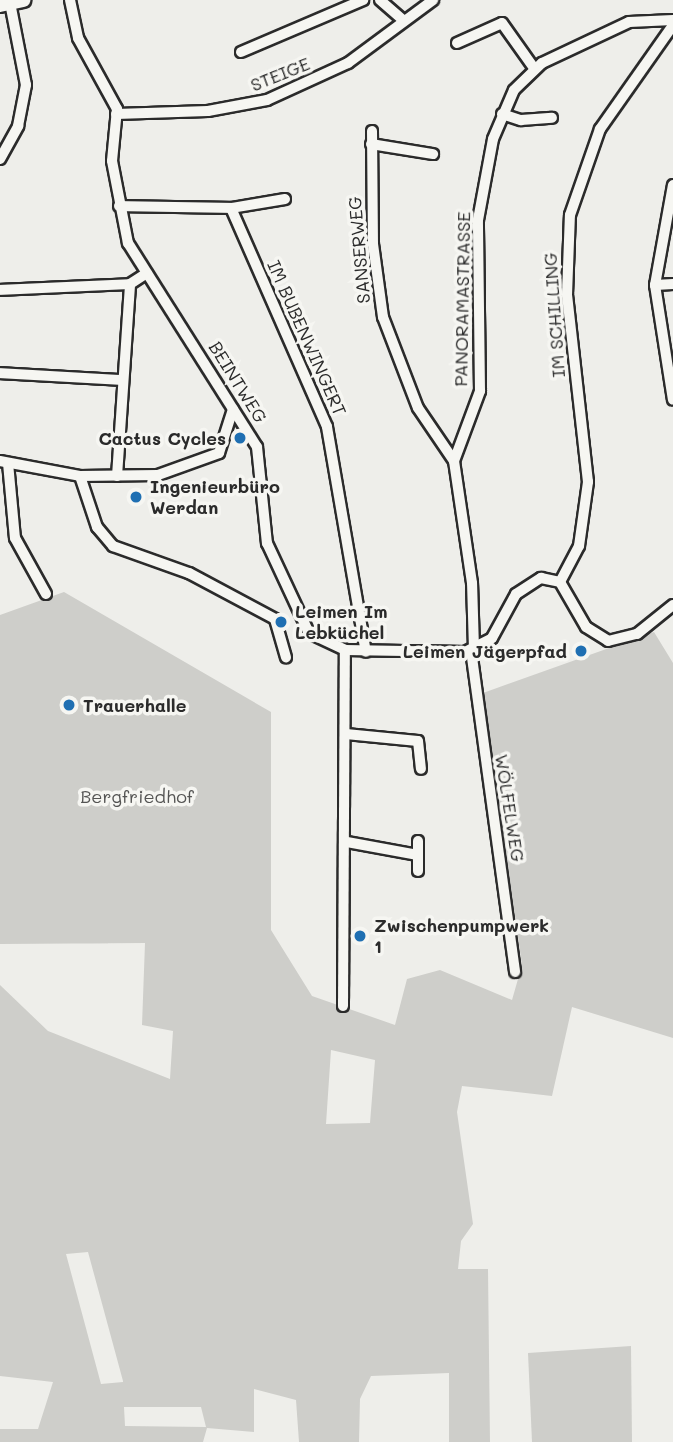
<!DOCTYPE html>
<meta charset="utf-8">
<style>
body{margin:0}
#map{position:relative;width:673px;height:1442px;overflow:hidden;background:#eeeeea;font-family:Mali,sans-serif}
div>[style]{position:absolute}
.green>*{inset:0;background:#cececa}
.roads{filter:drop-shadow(2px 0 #2b2b2b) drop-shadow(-2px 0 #2b2b2b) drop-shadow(0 2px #2b2b2b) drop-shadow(0 -2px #2b2b2b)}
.street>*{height:10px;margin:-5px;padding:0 5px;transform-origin:5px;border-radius:5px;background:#f6f6f2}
.secondary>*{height:14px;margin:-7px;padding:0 7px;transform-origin:7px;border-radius:7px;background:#f6f6f2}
.dots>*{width:19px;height:19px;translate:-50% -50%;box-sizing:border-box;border:4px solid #f6f6f2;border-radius:50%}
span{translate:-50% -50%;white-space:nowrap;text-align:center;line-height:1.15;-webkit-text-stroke:7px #f6f6f2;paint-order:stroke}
.street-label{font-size:18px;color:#2b2b2b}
.poi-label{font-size:18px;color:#2b2b2b;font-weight:700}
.right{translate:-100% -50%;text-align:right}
.left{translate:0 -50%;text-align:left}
.park-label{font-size:18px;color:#545453}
</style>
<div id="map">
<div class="green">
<div style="clip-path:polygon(evenodd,64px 592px,271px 712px,271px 930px,312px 996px,395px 1025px,407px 979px,440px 970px,512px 1000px,522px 965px,483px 693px,654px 632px,673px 663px,673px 1038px,572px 1007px,552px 1096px,462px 1086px,457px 1112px,473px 1224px,461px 1241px,458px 1269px,488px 1269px,490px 1442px,449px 1442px,449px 1373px,371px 1376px,360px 1399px,359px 1442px,299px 1442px,296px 1400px,254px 1389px,254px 1432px,207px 1428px,203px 1442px,0 1442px,0 1429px,38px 1429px,53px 1382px,0 1376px,0 985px,48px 1031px,170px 1079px,173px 1031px,142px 1025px,145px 943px,0 944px,0 615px,64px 592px,331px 1050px,375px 1060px,370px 1123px,326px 1124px,331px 1050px,64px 592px,88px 1252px,123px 1381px,123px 1382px,101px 1384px,66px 1254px,88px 1252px,64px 592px,124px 1407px,201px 1407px,206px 1427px,125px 1426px,124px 1407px)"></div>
<div style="clip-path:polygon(631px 1346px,632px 1442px,532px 1442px,528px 1353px)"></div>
</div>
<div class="roads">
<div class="street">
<div style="left:70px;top:0;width:39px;rotate:78deg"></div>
<div style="left:78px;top:38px;width:81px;rotate:61.2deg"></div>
<div style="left:117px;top:109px;width:52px;rotate:95.5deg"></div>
<div style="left:112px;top:161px;width:84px;rotate:79deg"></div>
<div style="left:128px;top:243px;width:241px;rotate:57.7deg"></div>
<div style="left:257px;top:447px;width:97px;rotate:84.1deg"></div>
<div style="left:267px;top:543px;width:99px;rotate:65deg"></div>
<div style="left:309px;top:633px;width:40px;rotate:25deg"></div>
<div style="left:345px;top:650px;width:120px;rotate:1deg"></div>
<div style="left:465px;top:652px;width:30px;rotate:-27deg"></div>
<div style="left:492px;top:638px;width:50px;rotate:-61.4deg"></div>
<div style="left:516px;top:594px;width:30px;rotate:-33deg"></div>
<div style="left:541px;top:578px;width:19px;rotate:12deg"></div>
<div style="left:560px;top:582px;width:52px;rotate:60deg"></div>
<div style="left:586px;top:627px;width:26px;rotate:32deg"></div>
<div style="left:608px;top:641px;width:30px;rotate:-14deg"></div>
<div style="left:637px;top:634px;width:46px;rotate:-38.9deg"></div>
<div style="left:380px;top:0;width:29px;rotate:41deg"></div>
<div style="left:457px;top:43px;width:49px;rotate:-24deg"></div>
<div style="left:502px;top:23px;width:55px;rotate:54.6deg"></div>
<div style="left:241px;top:52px;width:133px;rotate:-23.1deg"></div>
<div style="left:116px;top:114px;width:92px;rotate:-1.9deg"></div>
<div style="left:208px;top:111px;width:60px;rotate:-10.6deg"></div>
<div style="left:267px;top:100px;width:89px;rotate:-24.6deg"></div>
<div style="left:348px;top:63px;width:106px;rotate:-36.5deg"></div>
<div style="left:502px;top:114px;width:20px;rotate:18deg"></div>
<div style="left:521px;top:120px;width:31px;rotate:-4deg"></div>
<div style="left:372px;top:131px;width:113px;rotate:89.5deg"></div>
<div style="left:373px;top:244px;width:74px;rotate:82.2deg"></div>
<div style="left:383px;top:317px;width:97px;rotate:69deg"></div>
<div style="left:418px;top:408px;width:64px;rotate:55.8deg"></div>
<div style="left:371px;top:144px;width:63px;rotate:9.2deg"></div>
<div style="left:0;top:159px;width:38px;rotate:-61deg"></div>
<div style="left:18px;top:126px;width:42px;rotate:-79deg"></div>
<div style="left:26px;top:85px;width:84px;rotate:-101deg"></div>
<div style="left:673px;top:185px;width:102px;rotate:100.2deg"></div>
<div style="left:655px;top:285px;width:116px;rotate:81.1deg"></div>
<div style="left:285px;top:199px;width:55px;rotate:170.5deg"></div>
<div style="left:231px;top:208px;width:239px;rotate:66.3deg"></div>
<div style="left:327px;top:427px;width:228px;rotate:80.2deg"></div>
<div style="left:119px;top:206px;width:112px;rotate:1deg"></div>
<div style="left:655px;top:285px;width:18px;rotate:-3deg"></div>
<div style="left:0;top:290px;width:130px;rotate:-2.6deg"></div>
<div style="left:0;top:373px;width:123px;rotate:3.3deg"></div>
<div style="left:0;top:461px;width:81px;rotate:10.6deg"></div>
<div style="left:80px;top:476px;width:78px;rotate:-0.7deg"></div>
<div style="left:158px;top:475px;width:65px;rotate:-19.8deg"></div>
<div style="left:219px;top:453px;width:46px;rotate:-72.3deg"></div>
<div style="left:8px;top:463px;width:75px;rotate:84.7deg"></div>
<div style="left:15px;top:538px;width:64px;rotate:61deg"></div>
<div style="left:80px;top:476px;width:54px;rotate:71.6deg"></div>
<div style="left:97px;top:527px;width:25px;rotate:50deg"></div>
<div style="left:113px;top:546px;width:81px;rotate:19.6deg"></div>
<div style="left:189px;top:573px;width:98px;rotate:28.1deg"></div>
<div style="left:275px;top:619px;width:40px;rotate:74deg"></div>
<div style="left:117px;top:476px;width:192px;rotate:-86.1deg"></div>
<div style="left:130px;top:284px;width:20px;rotate:-33deg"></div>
<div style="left:560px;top:582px;width:41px;rotate:-62.2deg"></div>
<div style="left:579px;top:546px;width:65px;rotate:-82deg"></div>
<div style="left:588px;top:482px;width:188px;rotate:-96.4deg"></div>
<div style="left:567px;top:295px;width:80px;rotate:-87.9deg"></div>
<div style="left:570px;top:215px;width:91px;rotate:-70.8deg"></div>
<div style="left:600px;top:129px;width:127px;rotate:-54.9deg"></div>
<div style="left:474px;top:649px;width:66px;rotate:-91.7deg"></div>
<div style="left:472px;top:583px;width:123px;rotate:-98.4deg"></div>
<div style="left:454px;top:461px;width:75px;rotate:-69.6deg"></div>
<div style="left:480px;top:391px;width:171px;rotate:-90.7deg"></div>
<div style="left:478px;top:220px;width:82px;rotate:-79.5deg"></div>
<div style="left:493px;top:139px;width:53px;rotate:-66.8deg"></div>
<div style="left:514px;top:90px;width:39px;rotate:-44deg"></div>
<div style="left:542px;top:63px;width:96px;rotate:-25.2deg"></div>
<div style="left:629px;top:22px;width:44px;rotate:-2.6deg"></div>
<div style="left:471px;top:650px;width:325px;rotate:82.2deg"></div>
<div style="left:346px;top:734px;width:72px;rotate:5.6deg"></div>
<div style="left:418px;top:741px;width:28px;rotate:84deg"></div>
<div style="left:418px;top:841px;width:30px;rotate:90deg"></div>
<div style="left:347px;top:842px;width:72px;rotate:10.4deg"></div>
<div style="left:343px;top:1006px;width:356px;rotate:-89.7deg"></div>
</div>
<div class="secondary">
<div style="left:0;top:5px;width:24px;rotate:-12deg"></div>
</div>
</div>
<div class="dots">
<div style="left:240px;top:438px;background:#1f6fb2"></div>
<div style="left:136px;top:497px;background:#1f6fb2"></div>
<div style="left:281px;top:622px;background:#1f6fb2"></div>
<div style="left:581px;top:651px;background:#1f6fb2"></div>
<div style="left:69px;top:705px;background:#1f6fb2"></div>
<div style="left:360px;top:936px;background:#1f6fb2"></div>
</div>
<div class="street-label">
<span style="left:280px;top:74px;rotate:-22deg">STEIGE</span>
<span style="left:359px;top:250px;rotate:-95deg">SANSERWEG</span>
<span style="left:462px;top:299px;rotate:-89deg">PANORAMASTRASSE</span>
<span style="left:554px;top:315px;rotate:-94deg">IM SCHILLING</span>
<span style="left:307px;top:338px;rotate:66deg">IM BUBENWINGERT</span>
<span style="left:238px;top:382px;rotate:58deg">BEINTWEG</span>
<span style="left:510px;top:808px;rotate:81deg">WÖLFELWEG</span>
</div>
<div class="poi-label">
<span class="right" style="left:226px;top:438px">Cactus Cycles</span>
<span class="left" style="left:150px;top:497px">Ingenieurbüro<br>Werdan</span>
<span class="left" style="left:295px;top:622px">Leimen Im<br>Lebküchel</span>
<span class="right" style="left:567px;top:651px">Leimen Jägerpfad</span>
<span class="left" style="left:83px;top:705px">Trauerhalle</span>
<span class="left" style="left:374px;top:936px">Zwischenpumpwerk<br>1</span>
</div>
<div class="park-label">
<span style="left:137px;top:796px">Bergfriedhof</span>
</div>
</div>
